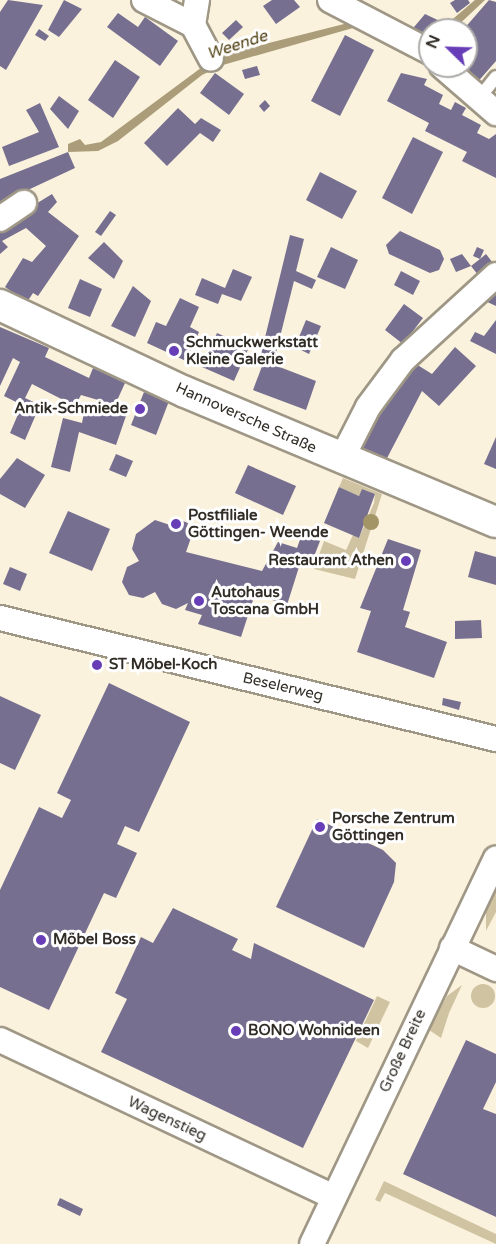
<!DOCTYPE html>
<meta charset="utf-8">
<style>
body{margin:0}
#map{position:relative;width:496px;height:1244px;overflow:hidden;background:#faf2dd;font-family:"Varela Round",sans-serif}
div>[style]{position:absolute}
.green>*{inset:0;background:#d0c3a2}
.round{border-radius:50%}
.water>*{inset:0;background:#ab9d7a}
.building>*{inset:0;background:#766f90}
.roads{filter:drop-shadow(2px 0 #9f9785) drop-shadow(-2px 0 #9f9785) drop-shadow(0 2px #9f9785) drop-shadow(0 -2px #9f9785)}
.service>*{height:12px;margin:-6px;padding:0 6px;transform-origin:6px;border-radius:6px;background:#fff}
.minor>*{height:24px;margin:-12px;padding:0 12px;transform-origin:12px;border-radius:12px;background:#fff}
.tertiary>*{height:30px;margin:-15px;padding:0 15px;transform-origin:15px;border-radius:15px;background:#fff}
.trees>*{width:16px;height:16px;margin:-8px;border-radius:50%;background:#a49567}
.dots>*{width:16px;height:16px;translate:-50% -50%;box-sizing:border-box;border:3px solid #fff;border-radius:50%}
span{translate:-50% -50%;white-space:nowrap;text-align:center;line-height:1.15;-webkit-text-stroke:6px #fff;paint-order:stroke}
.poi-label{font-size:15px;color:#312d26;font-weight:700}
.left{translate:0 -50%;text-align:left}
.right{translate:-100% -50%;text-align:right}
.street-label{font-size:15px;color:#312d26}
.water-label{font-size:16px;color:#4f3f11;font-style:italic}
.north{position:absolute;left:418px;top:18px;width:60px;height:60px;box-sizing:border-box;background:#fff;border:2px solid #adaba8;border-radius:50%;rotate:293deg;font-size:16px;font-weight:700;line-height:24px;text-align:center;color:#312d26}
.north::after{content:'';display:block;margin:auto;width:21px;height:27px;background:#673eb7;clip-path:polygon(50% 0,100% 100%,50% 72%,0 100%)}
</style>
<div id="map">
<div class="green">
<div style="clip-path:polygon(343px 478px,382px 494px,355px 579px,314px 569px,324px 541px,346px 550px,353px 535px,359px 538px,374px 503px,375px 494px,362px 489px,359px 496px,339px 487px)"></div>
<div style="clip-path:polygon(496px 889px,496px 912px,486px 931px,486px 911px)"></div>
<div class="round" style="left:471px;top:984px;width:24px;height:24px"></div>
<div style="clip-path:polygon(462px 985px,449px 1013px,441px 1038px,429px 1030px,447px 996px)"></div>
<div style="clip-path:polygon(377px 996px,390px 1002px,368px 1048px,356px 1041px)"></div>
<div style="clip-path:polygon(384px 1181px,496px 1234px,496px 1244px,385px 1193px,380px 1202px,375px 1200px)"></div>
</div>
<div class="water">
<div style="clip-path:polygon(475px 0,485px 0,453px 30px,440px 30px)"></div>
<div style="clip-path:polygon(352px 22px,423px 54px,410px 58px,353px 28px,223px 65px,202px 75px,118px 141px,98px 151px,68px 152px,68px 144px,80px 139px,85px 145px,101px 142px,217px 56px)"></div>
</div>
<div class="building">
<div style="clip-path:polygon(8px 0,43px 5px,6px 70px,0 66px,0 12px)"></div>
<div style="clip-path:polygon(64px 0,82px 9px,59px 37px,48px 30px)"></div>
<div style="clip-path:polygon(272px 0,294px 0,300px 7px,276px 24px,263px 6px)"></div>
<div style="clip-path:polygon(455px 0,468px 0,470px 3px,457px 13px,450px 3px)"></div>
<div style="clip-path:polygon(489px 0,496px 2px,496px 61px,475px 85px,453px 66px,466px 66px,463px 30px)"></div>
<div style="clip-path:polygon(118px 13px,138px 27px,145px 17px,178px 41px,160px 66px,107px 27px)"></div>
<div style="clip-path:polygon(425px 14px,446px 24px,430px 30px,430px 41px,409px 33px)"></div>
<div style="clip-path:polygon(236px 20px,243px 27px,229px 40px,222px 33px)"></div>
<div style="clip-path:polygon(39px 29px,49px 36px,45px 41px,35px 35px)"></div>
<div style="clip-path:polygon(345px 35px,374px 50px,340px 116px,311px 101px)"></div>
<div style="clip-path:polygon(115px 60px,140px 77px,113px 118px,88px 100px)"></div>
<div style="clip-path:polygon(257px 66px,260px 75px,245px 79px,242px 70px)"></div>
<div style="clip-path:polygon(215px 73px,244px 94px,229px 115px,200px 93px)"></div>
<div style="clip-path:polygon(401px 73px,427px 79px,424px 85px,443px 95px,439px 104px,451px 110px,455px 102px,466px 108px,462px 115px,481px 125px,477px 133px,489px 139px,496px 134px,496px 178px,462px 161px,467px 152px,425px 131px,429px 123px,387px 101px)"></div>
<div style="clip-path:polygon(59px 96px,79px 111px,68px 129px,50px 109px)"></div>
<div style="clip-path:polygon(265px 100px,270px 106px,264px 112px,259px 106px)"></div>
<div style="clip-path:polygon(40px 103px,59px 147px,9px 166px,2px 147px,39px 132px,26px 110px)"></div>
<div style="clip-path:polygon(178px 108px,195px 124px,201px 118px,221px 130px,213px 142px,200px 133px,167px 166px,144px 143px)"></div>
<div style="clip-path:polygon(413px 137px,443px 152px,412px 214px,382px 198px)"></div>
<div style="clip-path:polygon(68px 152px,75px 168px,0 203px,0 179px)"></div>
<div style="clip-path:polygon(320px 172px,357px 191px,342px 219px,306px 200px)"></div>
<div style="clip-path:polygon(52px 194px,57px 202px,48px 212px,79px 236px,38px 296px,33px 293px,27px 302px,5px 287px,23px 258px,32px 262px,46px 246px,26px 228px,2px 241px,8px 247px,0 254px,0 226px)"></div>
<div style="clip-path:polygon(110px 211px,116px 215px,101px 236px,95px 232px)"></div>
<div style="clip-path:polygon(400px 231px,440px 250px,444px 259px,439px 270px,430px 273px,389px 254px,386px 245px)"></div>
<div style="clip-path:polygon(290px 235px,304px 239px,296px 271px,316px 280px,312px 289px,294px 281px,275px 357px,261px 354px)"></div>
<div style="clip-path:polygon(104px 242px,123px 261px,114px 279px,88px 258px)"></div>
<div style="clip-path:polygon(331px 247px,358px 260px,345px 289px,317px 277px)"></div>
<div style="clip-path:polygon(477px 247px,484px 250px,480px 259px,486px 254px,496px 267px,482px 280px,471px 266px,480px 259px,473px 256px)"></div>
<div style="clip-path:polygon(462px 254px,471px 266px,456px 272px,450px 259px)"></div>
<div style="clip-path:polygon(233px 269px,252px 277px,241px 301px,222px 294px,218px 304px,195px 295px,202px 278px,225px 288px)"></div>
<div style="clip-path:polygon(401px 271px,420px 281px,413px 295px,394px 285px)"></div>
<div style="clip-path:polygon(80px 279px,102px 289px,90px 317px,68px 308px)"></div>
<div style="clip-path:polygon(496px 283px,496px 306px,483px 300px)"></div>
<div style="clip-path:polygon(133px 286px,151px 301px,135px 337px,111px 326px)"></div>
<div style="clip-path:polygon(180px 298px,199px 307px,190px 327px,199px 332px,186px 361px,147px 343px,156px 322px,166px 326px)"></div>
<div style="clip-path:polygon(404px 304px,423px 318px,403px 344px,385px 330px)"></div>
<div style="clip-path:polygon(306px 320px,321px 326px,309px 354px,295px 347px)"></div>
<div style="clip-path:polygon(496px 320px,496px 354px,470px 341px,475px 332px,484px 336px)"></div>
<div style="clip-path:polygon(0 327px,49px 348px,45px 357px,89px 378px,93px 368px,125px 383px,115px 405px,81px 395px,75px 406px,32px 384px,25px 398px,40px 405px,25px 440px,10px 433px,22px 405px,4px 396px,20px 362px,13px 358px,0 386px)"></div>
<div style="clip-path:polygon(217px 333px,249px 347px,234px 381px,202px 367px)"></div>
<div style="clip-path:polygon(455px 347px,476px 366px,439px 406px,422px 391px,385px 462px,361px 451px,387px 392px,394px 395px,416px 364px,432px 374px)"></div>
<div style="clip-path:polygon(264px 361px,316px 381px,306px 410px,253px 390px)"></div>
<div style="clip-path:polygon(144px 392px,169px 401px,156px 435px,131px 425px)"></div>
<div style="clip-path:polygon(86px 402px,126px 416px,116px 445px,79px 432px,70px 472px,51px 467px,63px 418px,82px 423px)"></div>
<div style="clip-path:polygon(496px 437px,496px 469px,484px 464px)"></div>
<div style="clip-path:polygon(116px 454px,133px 461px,126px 477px,109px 470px)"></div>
<div style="clip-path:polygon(17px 458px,45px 475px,25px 508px,0 494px,0 479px)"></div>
<div style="clip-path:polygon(248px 465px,296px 486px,283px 515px,235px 493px)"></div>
<div style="clip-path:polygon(339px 487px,359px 496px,362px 489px,375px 494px,359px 538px,324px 523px)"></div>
<div style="clip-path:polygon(68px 511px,110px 529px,92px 571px,49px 553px)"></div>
<div style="clip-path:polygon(175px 518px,188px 523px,186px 530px,193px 532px,186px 552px,262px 571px,278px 542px,297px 548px,302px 534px,320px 541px,310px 567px,293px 561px,299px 567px,287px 605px,255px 594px,241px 637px,198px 624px,202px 615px,185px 610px,188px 603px,176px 609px,162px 604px,155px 592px,143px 598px,129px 595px,122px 582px,127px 567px,139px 561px,132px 549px,136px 534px,155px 520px,173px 526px)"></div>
<div style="clip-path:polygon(388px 539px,421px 550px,403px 610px,410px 612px,405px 627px,447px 642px,434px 678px,357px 652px,371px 611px,360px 608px)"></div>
<div style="clip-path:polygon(475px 551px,496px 557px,496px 585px,468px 577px)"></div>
<div style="clip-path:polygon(10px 567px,27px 574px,20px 591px,3px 584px)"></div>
<div style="clip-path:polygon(481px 620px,482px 638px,455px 639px,455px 621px)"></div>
<div style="clip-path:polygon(109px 683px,190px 722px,139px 832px,125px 826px,117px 844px,137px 853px,116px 898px,104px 893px,49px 1010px,0 987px,0 890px,39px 807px,62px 818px,71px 800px,57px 793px)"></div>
<div style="clip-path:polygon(0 696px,41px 715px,15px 770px,0 763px)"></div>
<div style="clip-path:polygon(443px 698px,461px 702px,459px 710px,442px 705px)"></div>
<div style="clip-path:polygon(317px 819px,383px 850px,396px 863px,394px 882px,364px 948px,276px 907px)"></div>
<div style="clip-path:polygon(173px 908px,238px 939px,232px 950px,251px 959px,254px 943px,374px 1000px,303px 1148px,101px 1052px,127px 999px,115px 993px,141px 937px,153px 943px)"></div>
<div style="clip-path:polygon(466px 1040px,496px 1054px,496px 1082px,483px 1109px,496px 1114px,496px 1217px,403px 1174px)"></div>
<div style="clip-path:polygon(60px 1198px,83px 1209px,80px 1216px,57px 1205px)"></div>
</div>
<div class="roads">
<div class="service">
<div style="left:479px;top:98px;width:27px;rotate:-51deg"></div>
</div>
<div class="minor">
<div style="left:144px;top:0;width:55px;rotate:27deg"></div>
<div style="left:197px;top:0;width:25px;rotate:99deg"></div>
<div style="left:193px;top:25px;width:38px;rotate:62deg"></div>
<div style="left:330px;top:0;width:113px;rotate:27.5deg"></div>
<div style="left:442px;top:66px;width:72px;rotate:41deg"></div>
<div style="left:0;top:219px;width:29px;rotate:-34deg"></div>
<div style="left:341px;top:460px;width:59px;rotate:-63deg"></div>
<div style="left:368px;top:407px;width:59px;rotate:-53.3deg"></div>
<div style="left:403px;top:360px;width:126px;rotate:-42.4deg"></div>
<div style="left:0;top:618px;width:511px;rotate:13.71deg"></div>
<div style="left:452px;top:948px;width:49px;rotate:25.5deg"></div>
<div style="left:0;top:1040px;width:369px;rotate:25.2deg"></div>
<div style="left:312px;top:1244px;width:427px;rotate:-64.5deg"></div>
</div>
<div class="tertiary">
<div style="left:0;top:305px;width:204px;rotate:25.2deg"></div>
<div style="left:185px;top:392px;width:337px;rotate:22.7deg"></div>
</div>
</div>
<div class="trees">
<div style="left:371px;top:522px"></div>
</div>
<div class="dots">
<div style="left:174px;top:351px;background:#673eb7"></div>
<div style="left:140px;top:409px;background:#673eb7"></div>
<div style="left:176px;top:524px;background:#673eb7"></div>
<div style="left:406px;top:561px;background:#673eb7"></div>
<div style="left:199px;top:601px;background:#673eb7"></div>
<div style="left:97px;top:665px;background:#673eb7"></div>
<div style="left:320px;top:827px;background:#673eb7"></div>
<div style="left:41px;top:940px;background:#673eb7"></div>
<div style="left:236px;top:1031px;background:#673eb7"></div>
</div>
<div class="poi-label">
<span class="left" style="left:186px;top:351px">Schmuckwerkstatt<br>Kleine Galerie</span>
<span class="right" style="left:128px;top:409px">Antik-Schmiede</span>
<span class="left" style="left:188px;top:524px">Postfiliale<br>Göttingen- Weende</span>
<span class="right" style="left:394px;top:561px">Restaurant Athen</span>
<span class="left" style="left:211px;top:601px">Autohaus<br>Toscana GmbH</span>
<span class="left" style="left:109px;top:665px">ST Möbel-Koch</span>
<span class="left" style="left:332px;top:827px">Porsche Zentrum<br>Göttingen</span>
<span class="left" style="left:53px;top:940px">Möbel Boss</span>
<span class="left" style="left:248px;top:1031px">BONO Wohnideen</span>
</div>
<div class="street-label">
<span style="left:246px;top:418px;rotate:24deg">Hannoversche Straße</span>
<span style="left:283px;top:687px;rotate:13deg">Beselerweg</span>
<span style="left:403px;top:1051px;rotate:-65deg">Große Breite</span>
<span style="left:167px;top:1119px;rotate:25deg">Wagenstieg</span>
</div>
<div class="water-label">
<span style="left:237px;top:45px;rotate:-18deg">Weende</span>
</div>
<div class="north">N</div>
</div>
